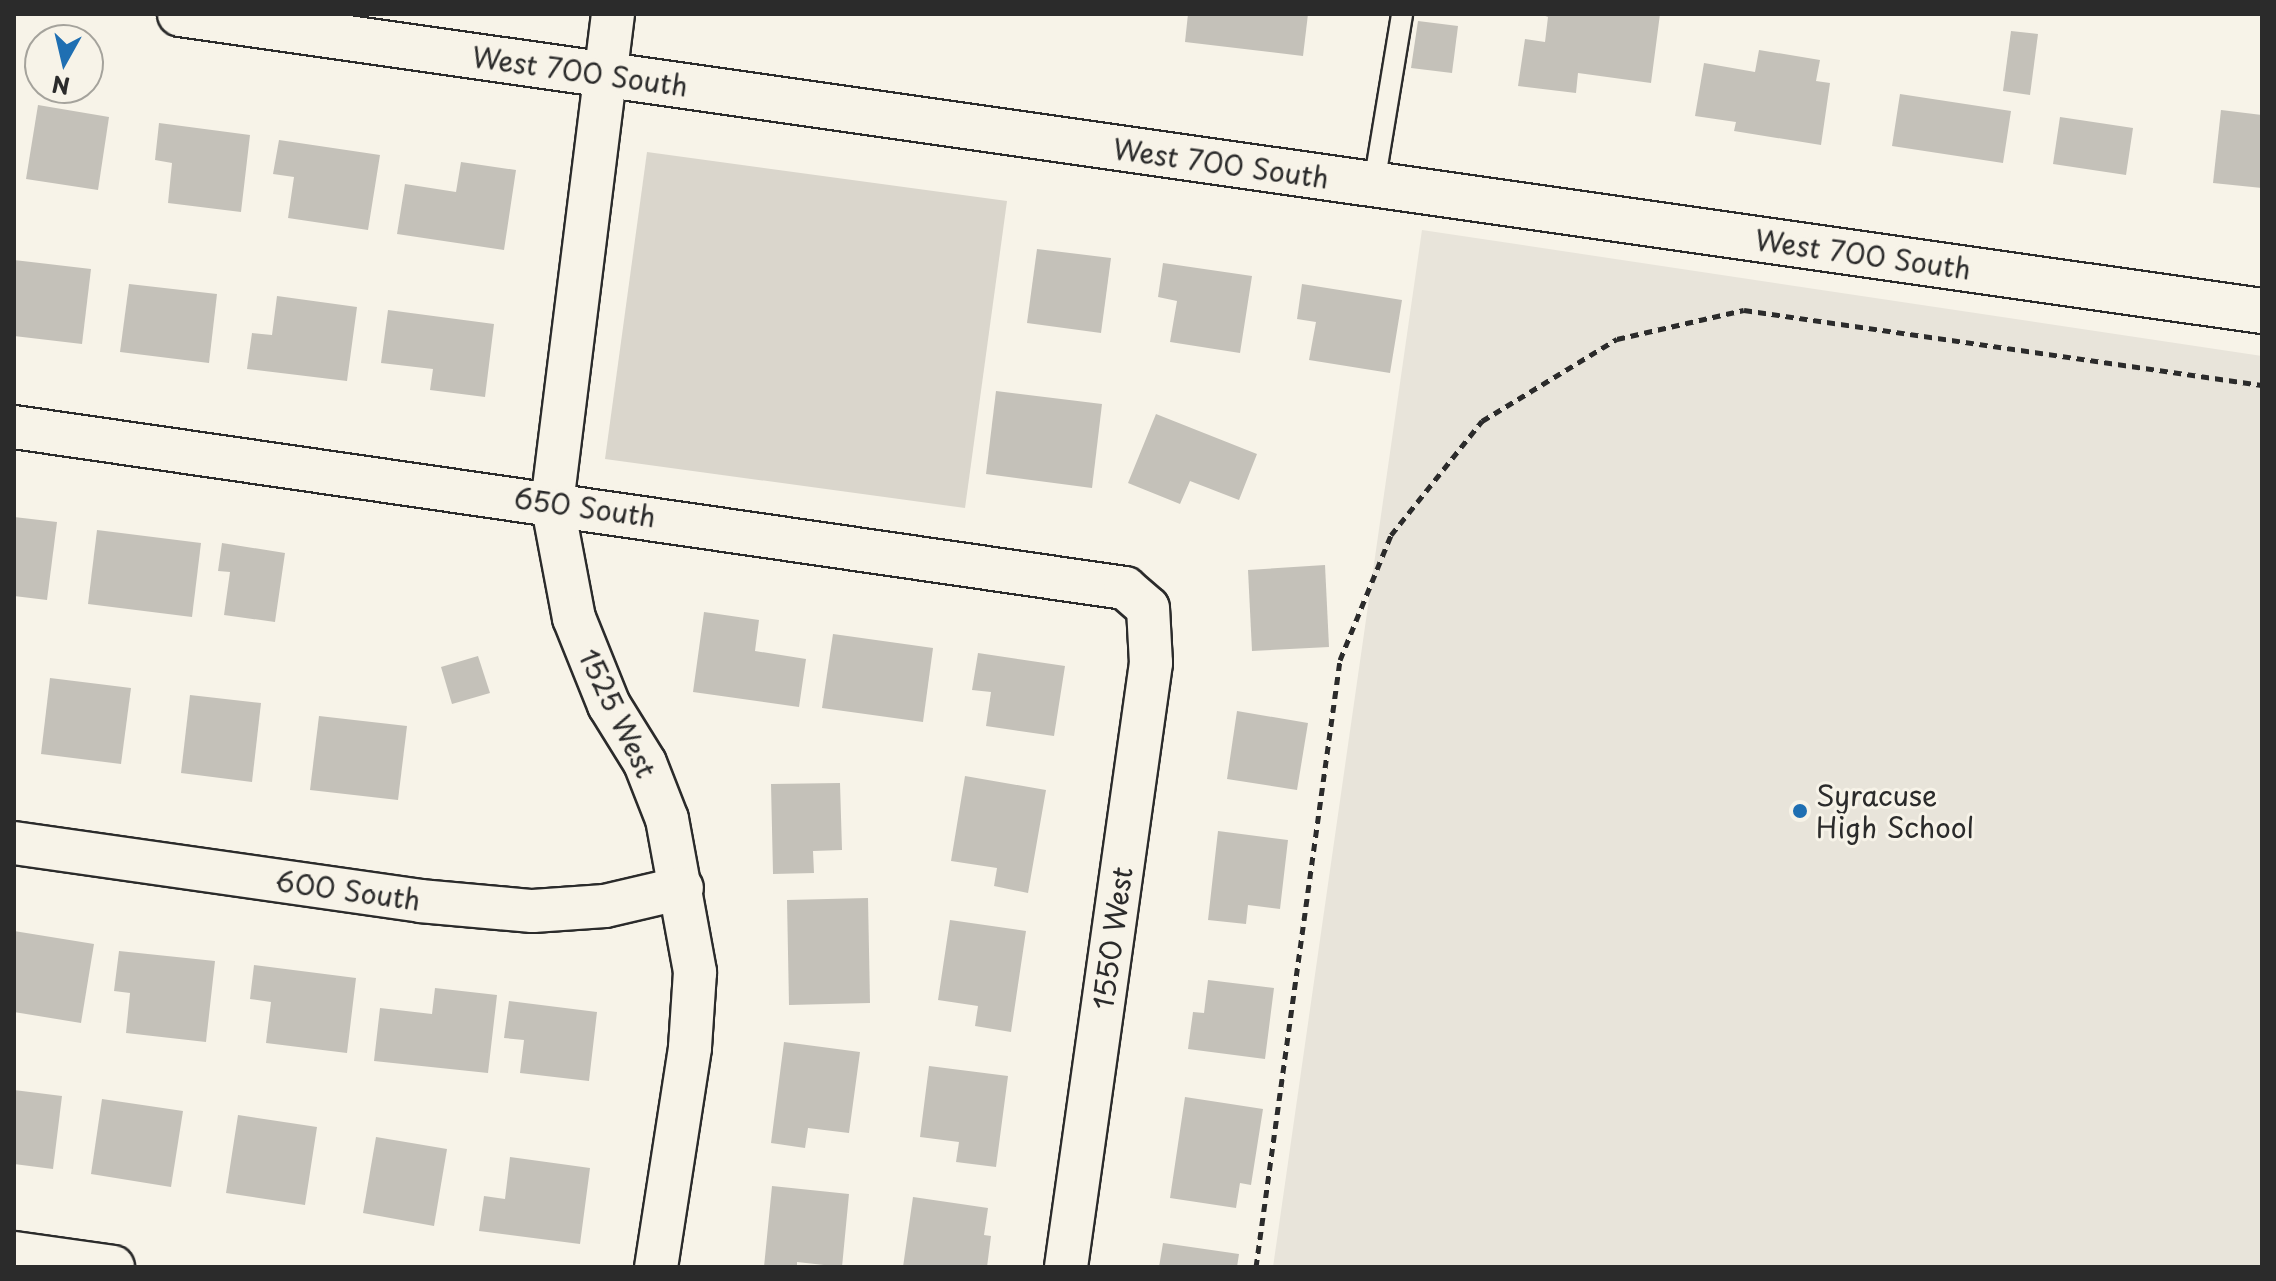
<!DOCTYPE html>
<style>
body{margin:0}
#map{position:relative;width:2276px;height:1281px;overflow:hidden;background:#f7f3e8;font-family:"Playpen Sans",sans-serif}
div>[style]{position:absolute}
.built>*{inset:0;background:#e8e4da}
.green>*{inset:0;background:#dad6cc}
.building>*{inset:0;background:#c4c1b9}
.path>*{height:5px;margin-top:-2.5px;transform-origin:0;background:repeating-linear-gradient(90deg,#2b2b2b 0 8px,transparent 0 14px)}
.roads{filter:drop-shadow(2px 0 #2b2b2b) drop-shadow(-2px 0 #2b2b2b) drop-shadow(0 2px #2b2b2b) drop-shadow(0 -2px #2b2b2b)}
.service>*{height:20px;margin:-10px;padding:0 10px;transform-origin:10px;border-radius:10px;background:#f7f3e8}
.minor>*{height:42px;margin:-21px;padding:0 21px;transform-origin:21px;border-radius:21px;background:#f7f3e8}
.tertiary>*{height:44px;margin:-22px;padding:0 22px;transform-origin:22px;border-radius:22px;background:#f7f3e8}
.dots>*{width:22px;height:22px;translate:-50% -50%;box-sizing:border-box;border:4px solid #f7f3e8;border-radius:50%}
span{translate:-50% -50%;white-space:nowrap;text-align:center;line-height:1.15;-webkit-text-stroke:6px #f7f3e8;paint-order:stroke}
.street-label{font-size:28px;color:#2b2b2b}
.poi-label{font-size:28px;color:#2b2b2b}
.left{translate:0 -50%;text-align:left}
.frame{position:absolute;inset:0;border:16px solid #2b2b2b;pointer-events:none}
.north{position:absolute;left:24px;top:24px;width:80px;height:80px;box-sizing:border-box;background:#f7f3e8;border:2px solid #a5a39c;border-radius:50%;rotate:188deg;font-size:22px;font-weight:700;line-height:32px;text-align:center;color:#2b2b2b}
.north::after{content:'';display:block;margin:auto;width:28px;height:36px;background:#1f6fb2;clip-path:polygon(50% 0,100% 100%,50% 72%,0 100%)}
</style>
<div id="map">
<div class="built">
<div style="clip-path:polygon(1422px 230px,2262px 356px,2262px 1267px,1273px 1267px)"></div>
</div>
<div class="green">
<div style="clip-path:polygon(647px 152px,1007px 201px,965px 508px,605px 459px)"></div>
</div>
<div class="building">
<div style="clip-path:polygon(1188px 14px,1308px 14px,1303px 56px,1185px 42px)"></div>
<div style="clip-path:polygon(1540px 14px,1660px 14px,1651px 83px,1578px 73px,1576px 93px,1518px 86px,1525px 39px,1545px 42px,1548px 17px)"></div>
<div style="clip-path:polygon(1418px 21px,1458px 26px,1452px 73px,1411px 68px)"></div>
<div style="clip-path:polygon(2011px 31px,2038px 34px,2030px 95px,2003px 91px)"></div>
<div style="clip-path:polygon(1759px 50px,1820px 60px,1816px 81px,1830px 83px,1821px 145px,1734px 131px,1736px 122px,1695px 116px,1704px 63px,1755px 72px)"></div>
<div style="clip-path:polygon(1900px 94px,2011px 111px,2003px 163px,1892px 146px)"></div>
<div style="clip-path:polygon(38px 105px,109px 117px,98px 190px,26px 179px)"></div>
<div style="clip-path:polygon(2221px 110px,2262px 115px,2262px 188px,2213px 183px)"></div>
<div style="clip-path:polygon(2060px 117px,2133px 128px,2126px 175px,2053px 164px)"></div>
<div style="clip-path:polygon(159px 123px,250px 135px,241px 212px,168px 203px,172px 163px,155px 160px)"></div>
<div style="clip-path:polygon(279px 140px,380px 155px,368px 230px,288px 218px,294px 177px,273px 174px)"></div>
<div style="clip-path:polygon(461px 162px,516px 170px,504px 250px,397px 234px,405px 184px,456px 192px)"></div>
<div style="clip-path:polygon(1037px 249px,1111px 258px,1101px 333px,1027px 323px)"></div>
<div style="clip-path:polygon(14px 260px,91px 269px,82px 344px,14px 336px)"></div>
<div style="clip-path:polygon(1163px 263px,1252px 276px,1240px 353px,1170px 342px,1177px 301px,1158px 297px)"></div>
<div style="clip-path:polygon(129px 284px,217px 294px,209px 363px,120px 352px)"></div>
<div style="clip-path:polygon(1302px 284px,1402px 300px,1390px 373px,1309px 360px,1316px 322px,1297px 319px)"></div>
<div style="clip-path:polygon(277px 296px,357px 307px,347px 381px,247px 369px,252px 333px,272px 335px)"></div>
<div style="clip-path:polygon(388px 310px,494px 324px,485px 397px,430px 390px,433px 369px,381px 363px)"></div>
<div style="clip-path:polygon(996px 391px,1102px 404px,1092px 488px,986px 474px)"></div>
<div style="clip-path:polygon(1156px 414px,1257px 454px,1239px 500px,1190px 481px,1180px 504px,1128px 483px)"></div>
<div style="clip-path:polygon(14px 517px,57px 522px,47px 600px,14px 596px)"></div>
<div style="clip-path:polygon(97px 530px,201px 543px,192px 617px,88px 604px)"></div>
<div style="clip-path:polygon(222px 543px,285px 553px,275px 622px,224px 615px,230px 572px,218px 571px)"></div>
<div style="clip-path:polygon(1325px 565px,1329px 647px,1252px 651px,1248px 570px)"></div>
<div style="clip-path:polygon(704px 612px,759px 620px,755px 651px,806px 659px,799px 707px,693px 692px)"></div>
<div style="clip-path:polygon(833px 634px,933px 648px,923px 722px,822px 708px)"></div>
<div style="clip-path:polygon(978px 653px,1065px 666px,1054px 736px,986px 726px,991px 692px,972px 690px)"></div>
<div style="clip-path:polygon(478px 656px,490px 693px,452px 704px,441px 667px)"></div>
<div style="clip-path:polygon(50px 678px,131px 688px,121px 764px,41px 754px)"></div>
<div style="clip-path:polygon(190px 695px,261px 703px,252px 782px,181px 773px)"></div>
<div style="clip-path:polygon(1237px 711px,1308px 723px,1297px 790px,1227px 779px)"></div>
<div style="clip-path:polygon(319px 716px,407px 726px,398px 800px,310px 790px)"></div>
<div style="clip-path:polygon(965px 776px,1046px 790px,1028px 893px,994px 886px,997px 868px,951px 861px)"></div>
<div style="clip-path:polygon(840px 783px,842px 850px,813px 851px,814px 873px,773px 874px,771px 784px)"></div>
<div style="clip-path:polygon(1218px 831px,1288px 840px,1280px 909px,1248px 905px,1246px 924px,1208px 920px)"></div>
<div style="clip-path:polygon(868px 898px,870px 1003px,789px 1005px,787px 900px)"></div>
<div style="clip-path:polygon(950px 920px,1026px 931px,1011px 1032px,975px 1026px,978px 1006px,938px 1000px)"></div>
<div style="clip-path:polygon(14px 931px,94px 944px,81px 1023px,14px 1012px)"></div>
<div style="clip-path:polygon(119px 951px,215px 961px,206px 1042px,126px 1033px,130px 993px,114px 991px)"></div>
<div style="clip-path:polygon(254px 965px,356px 978px,347px 1053px,266px 1043px,271px 1002px,250px 999px)"></div>
<div style="clip-path:polygon(1208px 980px,1274px 988px,1265px 1059px,1188px 1049px,1193px 1012px,1204px 1013px)"></div>
<div style="clip-path:polygon(435px 988px,497px 995px,488px 1073px,374px 1061px,380px 1008px,432px 1014px)"></div>
<div style="clip-path:polygon(509px 1001px,597px 1012px,589px 1081px,520px 1073px,524px 1040px,504px 1038px)"></div>
<div style="clip-path:polygon(784px 1042px,860px 1052px,849px 1133px,808px 1128px,805px 1148px,771px 1143px)"></div>
<div style="clip-path:polygon(929px 1066px,1008px 1076px,996px 1167px,956px 1162px,959px 1142px,920px 1137px)"></div>
<div style="clip-path:polygon(14px 1090px,62px 1096px,53px 1169px,14px 1164px)"></div>
<div style="clip-path:polygon(1185px 1097px,1263px 1109px,1251px 1185px,1240px 1183px,1236px 1208px,1170px 1198px)"></div>
<div style="clip-path:polygon(102px 1099px,183px 1111px,171px 1187px,91px 1174px)"></div>
<div style="clip-path:polygon(238px 1115px,317px 1127px,305px 1205px,226px 1193px)"></div>
<div style="clip-path:polygon(376px 1137px,447px 1149px,434px 1226px,363px 1213px)"></div>
<div style="clip-path:polygon(510px 1157px,590px 1168px,580px 1244px,479px 1231px,484px 1196px,505px 1199px)"></div>
<div style="clip-path:polygon(772px 1186px,849px 1194px,842px 1267px,797px 1262px,797px 1267px,764px 1267px)"></div>
<div style="clip-path:polygon(913px 1197px,988px 1208px,984px 1235px,991px 1236px,987px 1267px,903px 1267px)"></div>
<div style="clip-path:polygon(1163px 1243px,1239px 1254px,1237px 1267px,1159px 1267px)"></div>
</div>
<div class="path">
<div style="left:1256px;top:1267px;width:613px;rotate:-82.12deg"></div>
<div style="left:1340px;top:660px;width:135px;rotate:-67.8deg"></div>
<div style="left:1391px;top:535px;width:146px;rotate:-51.4deg"></div>
<div style="left:1482px;top:421px;width:158px;rotate:-31.3deg"></div>
<div style="left:1617px;top:339px;width:130px;rotate:-12.9deg"></div>
<div style="left:1744px;top:310px;width:523px;rotate:8.24deg"></div>
</div>
<div class="roads">
<div class="service">
<div style="left:1374px;top:184px;width:172px;rotate:-80.6deg"></div>
</div>
<div class="minor">
<div style="left:613px;top:14px;width:492px;rotate:97.1deg"></div>
<div style="left:552px;top:502px;width:118px;rotate:79.3deg"></div>
<div style="left:574px;top:618px;width:94px;rotate:68.1deg"></div>
<div style="left:609px;top:705px;width:68px;rotate:58.2deg"></div>
<div style="left:645px;top:763px;width:60px;rotate:68.6deg"></div>
<div style="left:667px;top:819px;width:156px;rotate:79.6deg"></div>
<div style="left:695px;top:972px;width:76px;rotate:93.8deg"></div>
<div style="left:690px;top:1048px;width:222px;rotate:98.8deg"></div>
<div style="left:14px;top:427px;width:1123px;rotate:8.25deg"></div>
<div style="left:1125px;top:588px;width:30px;rotate:41deg"></div>
<div style="left:1148px;top:608px;width:55px;rotate:86.9deg"></div>
<div style="left:1151px;top:663px;width:610px;rotate:98.01deg"></div>
<div style="left:14px;top:843px;width:410px;rotate:8.1deg"></div>
<div style="left:420px;top:901px;width:113px;rotate:5.1deg"></div>
<div style="left:533px;top:911px;width:72px;rotate:-4deg"></div>
<div style="left:605px;top:906px;width:79px;rotate:-13.2deg"></div>
<div style="left:14px;top:1253px;width:100px;rotate:8deg"></div>
</div>
<div class="tertiary">
<div style="left:180px;top:14px;width:2103px;rotate:8.12deg"></div>
</div>
</div>
<div class="dots">
<div style="left:1800px;top:811px;background:#1f6fb2"></div>
</div>
<div class="street-label">
<span style="left:580px;top:71px;rotate:8deg">West 700 South</span>
<span style="left:1221px;top:163px;rotate:8deg">West 700 South</span>
<span style="left:1863px;top:254px;rotate:8deg">West 700 South</span>
<span style="left:585px;top:507px;rotate:8deg">650 South</span>
<span style="left:618px;top:713px;rotate:64deg">1525 West</span>
<span style="left:348px;top:890px;rotate:8deg">600 South</span>
<span style="left:1112px;top:938px;rotate:-82deg">1550 West</span>
</div>
<div class="poi-label">
<span class="left" style="left:1816px;top:811px">Syracuse<br>High School</span>
</div>
<div class="frame"></div>
<div class="north">N</div>
</div>
